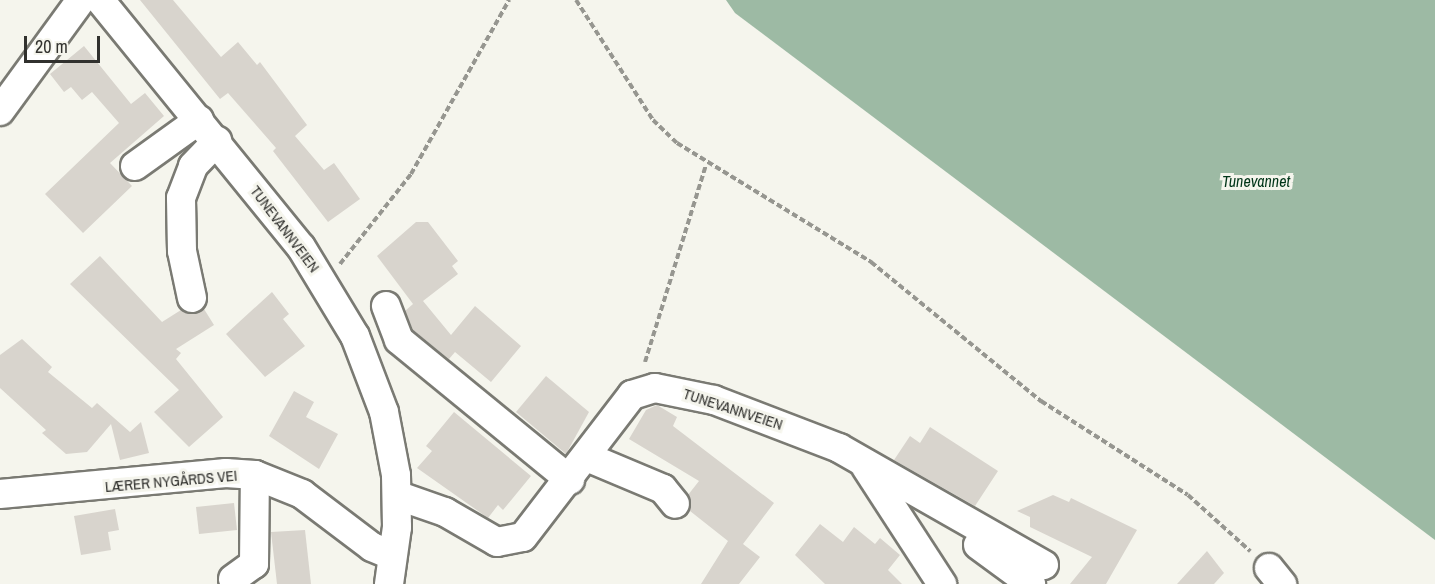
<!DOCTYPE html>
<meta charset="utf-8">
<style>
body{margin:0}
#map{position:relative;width:1435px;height:584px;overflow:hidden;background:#f5f5ed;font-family:"Archivo Narrow",sans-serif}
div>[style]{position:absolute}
.water>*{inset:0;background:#9dbaa4}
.building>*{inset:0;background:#d8d4cd}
.path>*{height:4px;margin-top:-2px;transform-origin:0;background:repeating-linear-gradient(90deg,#969690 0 6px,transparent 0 9px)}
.roads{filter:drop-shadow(2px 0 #7a7a73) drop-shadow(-2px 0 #7a7a73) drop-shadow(0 2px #7a7a73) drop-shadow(0 -2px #7a7a73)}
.minor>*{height:28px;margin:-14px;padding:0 14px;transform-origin:14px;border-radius:14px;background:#fff}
span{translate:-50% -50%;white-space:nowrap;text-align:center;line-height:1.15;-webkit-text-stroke:6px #f5f5ed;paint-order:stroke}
.street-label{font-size:15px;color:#31312e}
.water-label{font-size:16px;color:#013518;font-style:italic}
.scale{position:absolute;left:24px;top:36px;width:76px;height:27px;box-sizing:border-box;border:3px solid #31312e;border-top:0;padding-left:8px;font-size:18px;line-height:21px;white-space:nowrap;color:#31312e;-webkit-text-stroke:4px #f5f5ed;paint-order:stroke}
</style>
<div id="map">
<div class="water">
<div style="clip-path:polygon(726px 0,1435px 0,1435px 540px,735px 13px)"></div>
</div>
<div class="building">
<div style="clip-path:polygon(140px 0,173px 0,221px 57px,238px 42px,257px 65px,260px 62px,307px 125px,295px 136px,324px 170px,334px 163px,360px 199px,328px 222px,273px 151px,276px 148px,228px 93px,220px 99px)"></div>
<div style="clip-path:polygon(84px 46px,131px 104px,145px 93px,164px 116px,110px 163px,132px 186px,83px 233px,45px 194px,119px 123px,92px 92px,82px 100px,71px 87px,64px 92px,50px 74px)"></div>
<div style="clip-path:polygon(416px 222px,428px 222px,458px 261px,452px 266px,458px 274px,423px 301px,451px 335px,475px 306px,521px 346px,491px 382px,455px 352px,449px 359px,413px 330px,405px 311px,413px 304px,377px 256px)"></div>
<div style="clip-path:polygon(100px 256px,162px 322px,181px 310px,195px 314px,204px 309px,214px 325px,176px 349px,181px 353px,176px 359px,223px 417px,189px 447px,154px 412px,179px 390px,70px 284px)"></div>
<div style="clip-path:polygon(272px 292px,289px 314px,283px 319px,305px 346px,265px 377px,226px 334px)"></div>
<div style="clip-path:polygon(22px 339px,52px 367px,48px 372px,92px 408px,97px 403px,130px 432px,141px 422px,149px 453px,120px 460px,111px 424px,87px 452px,66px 454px,42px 433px,46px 430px,0 388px,0 355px)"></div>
<div style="clip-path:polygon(546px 376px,589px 412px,566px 454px,516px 412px)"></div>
<div style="clip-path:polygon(294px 391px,314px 402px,306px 417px,338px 434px,319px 469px,269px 436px)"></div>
<div style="clip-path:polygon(657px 405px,677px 417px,673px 426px,774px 503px,743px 544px,760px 557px,739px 584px,701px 584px,728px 541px,690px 511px,688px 495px,699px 481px,629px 439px,646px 410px)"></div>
<div style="clip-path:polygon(454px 412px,531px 476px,503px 510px,498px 505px,488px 518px,417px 468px,432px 451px,426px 446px)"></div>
<div style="clip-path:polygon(930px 427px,998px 471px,975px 506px,894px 460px,910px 436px,920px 443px)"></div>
<div style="clip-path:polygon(1053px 495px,1069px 502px,1071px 498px,1137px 530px,1106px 584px,1070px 584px,1092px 557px,1030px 527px,1030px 517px,1017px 511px)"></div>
<div style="clip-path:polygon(234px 503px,237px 530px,199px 534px,196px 507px)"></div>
<div style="clip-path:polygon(115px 509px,119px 530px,108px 532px,111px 550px,81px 555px,74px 516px)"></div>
<div style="clip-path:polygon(820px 524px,843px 542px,854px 527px,875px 544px,880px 538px,900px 555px,888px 570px,902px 584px,825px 584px,795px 555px)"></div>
<div style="clip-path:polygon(305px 530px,311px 584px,277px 584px,271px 532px)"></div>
<div style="clip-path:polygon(1207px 551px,1224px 573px,1214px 584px,1177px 584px)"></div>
</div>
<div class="path">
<div style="left:576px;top:0;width:143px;rotate:57.3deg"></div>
<div style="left:653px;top:120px;width:33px;rotate:44deg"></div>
<div style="left:677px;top:143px;width:228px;rotate:31.5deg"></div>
<div style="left:871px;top:262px;width:220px;rotate:39.3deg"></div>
<div style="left:1041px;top:401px;width:174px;rotate:32.6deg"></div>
<div style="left:1188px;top:495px;width:84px;rotate:42.1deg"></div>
<div style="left:340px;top:264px;width:115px;rotate:-51.7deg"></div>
<div style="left:411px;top:174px;width:200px;rotate:-60.6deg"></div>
<div style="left:645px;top:362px;width:206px;rotate:-72.8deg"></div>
</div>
<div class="roads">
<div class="minor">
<div style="left:100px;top:0;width:318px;rotate:50.9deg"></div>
<div style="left:301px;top:247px;width:104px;rotate:58.8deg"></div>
<div style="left:355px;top:336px;width:81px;rotate:69.1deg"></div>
<div style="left:384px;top:412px;width:64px;rotate:79.2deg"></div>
<div style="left:396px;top:475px;width:52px;rotate:88.9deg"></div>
<div style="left:397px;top:527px;width:58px;rotate:98deg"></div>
<div style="left:0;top:111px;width:137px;rotate:-53.9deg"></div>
<div style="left:135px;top:166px;width:79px;rotate:-35.7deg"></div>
<div style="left:192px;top:298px;width:48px;rotate:-102deg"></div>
<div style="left:182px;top:251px;width:53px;rotate:-91.1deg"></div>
<div style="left:181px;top:198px;width:34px;rotate:-69deg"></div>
<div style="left:193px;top:166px;width:35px;rotate:-46deg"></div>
<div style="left:386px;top:306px;width:36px;rotate:69deg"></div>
<div style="left:399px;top:340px;width:221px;rotate:39.3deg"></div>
<div style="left:587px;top:457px;width:82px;rotate:22.8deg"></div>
<div style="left:663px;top:489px;width:19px;rotate:51deg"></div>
<div style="left:866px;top:467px;width:140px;rotate:57deg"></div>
<div style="left:0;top:494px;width:227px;rotate:-5.3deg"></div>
<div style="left:226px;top:473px;width:29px;rotate:4deg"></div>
<div style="left:255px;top:475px;width:51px;rotate:22deg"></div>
<div style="left:302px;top:494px;width:88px;rotate:37.1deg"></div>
<div style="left:372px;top:547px;width:21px;rotate:23deg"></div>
<div style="left:399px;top:496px;width:49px;rotate:19.2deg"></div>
<div style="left:445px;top:512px;width:60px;rotate:30deg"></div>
<div style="left:497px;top:542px;width:26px;rotate:-11deg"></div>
<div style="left:523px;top:537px;width:179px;rotate:-52.5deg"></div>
<div style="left:632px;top:395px;width:24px;rotate:-17deg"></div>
<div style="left:655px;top:388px;width:60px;rotate:11.5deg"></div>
<div style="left:714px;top:400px;width:134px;rotate:21deg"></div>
<div style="left:839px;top:448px;width:236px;rotate:29.7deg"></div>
<div style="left:978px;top:545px;width:66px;rotate:36.3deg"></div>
<div style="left:1269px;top:568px;width:21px;rotate:51deg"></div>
<div style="left:233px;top:579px;width:26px;rotate:-36deg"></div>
<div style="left:254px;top:564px;width:89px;rotate:-89.4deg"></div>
</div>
</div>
<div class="street-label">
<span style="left:285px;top:229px;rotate:53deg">TUNEVANNVEIEN</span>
<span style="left:733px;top:409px;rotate:18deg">TUNEVANNVEIEN</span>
<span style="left:171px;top:481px;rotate:-5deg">LÆRER NYGÅRDS VEI</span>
</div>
<div class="water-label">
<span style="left:1256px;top:181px">Tunevannet</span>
</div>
<div class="scale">20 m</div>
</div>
